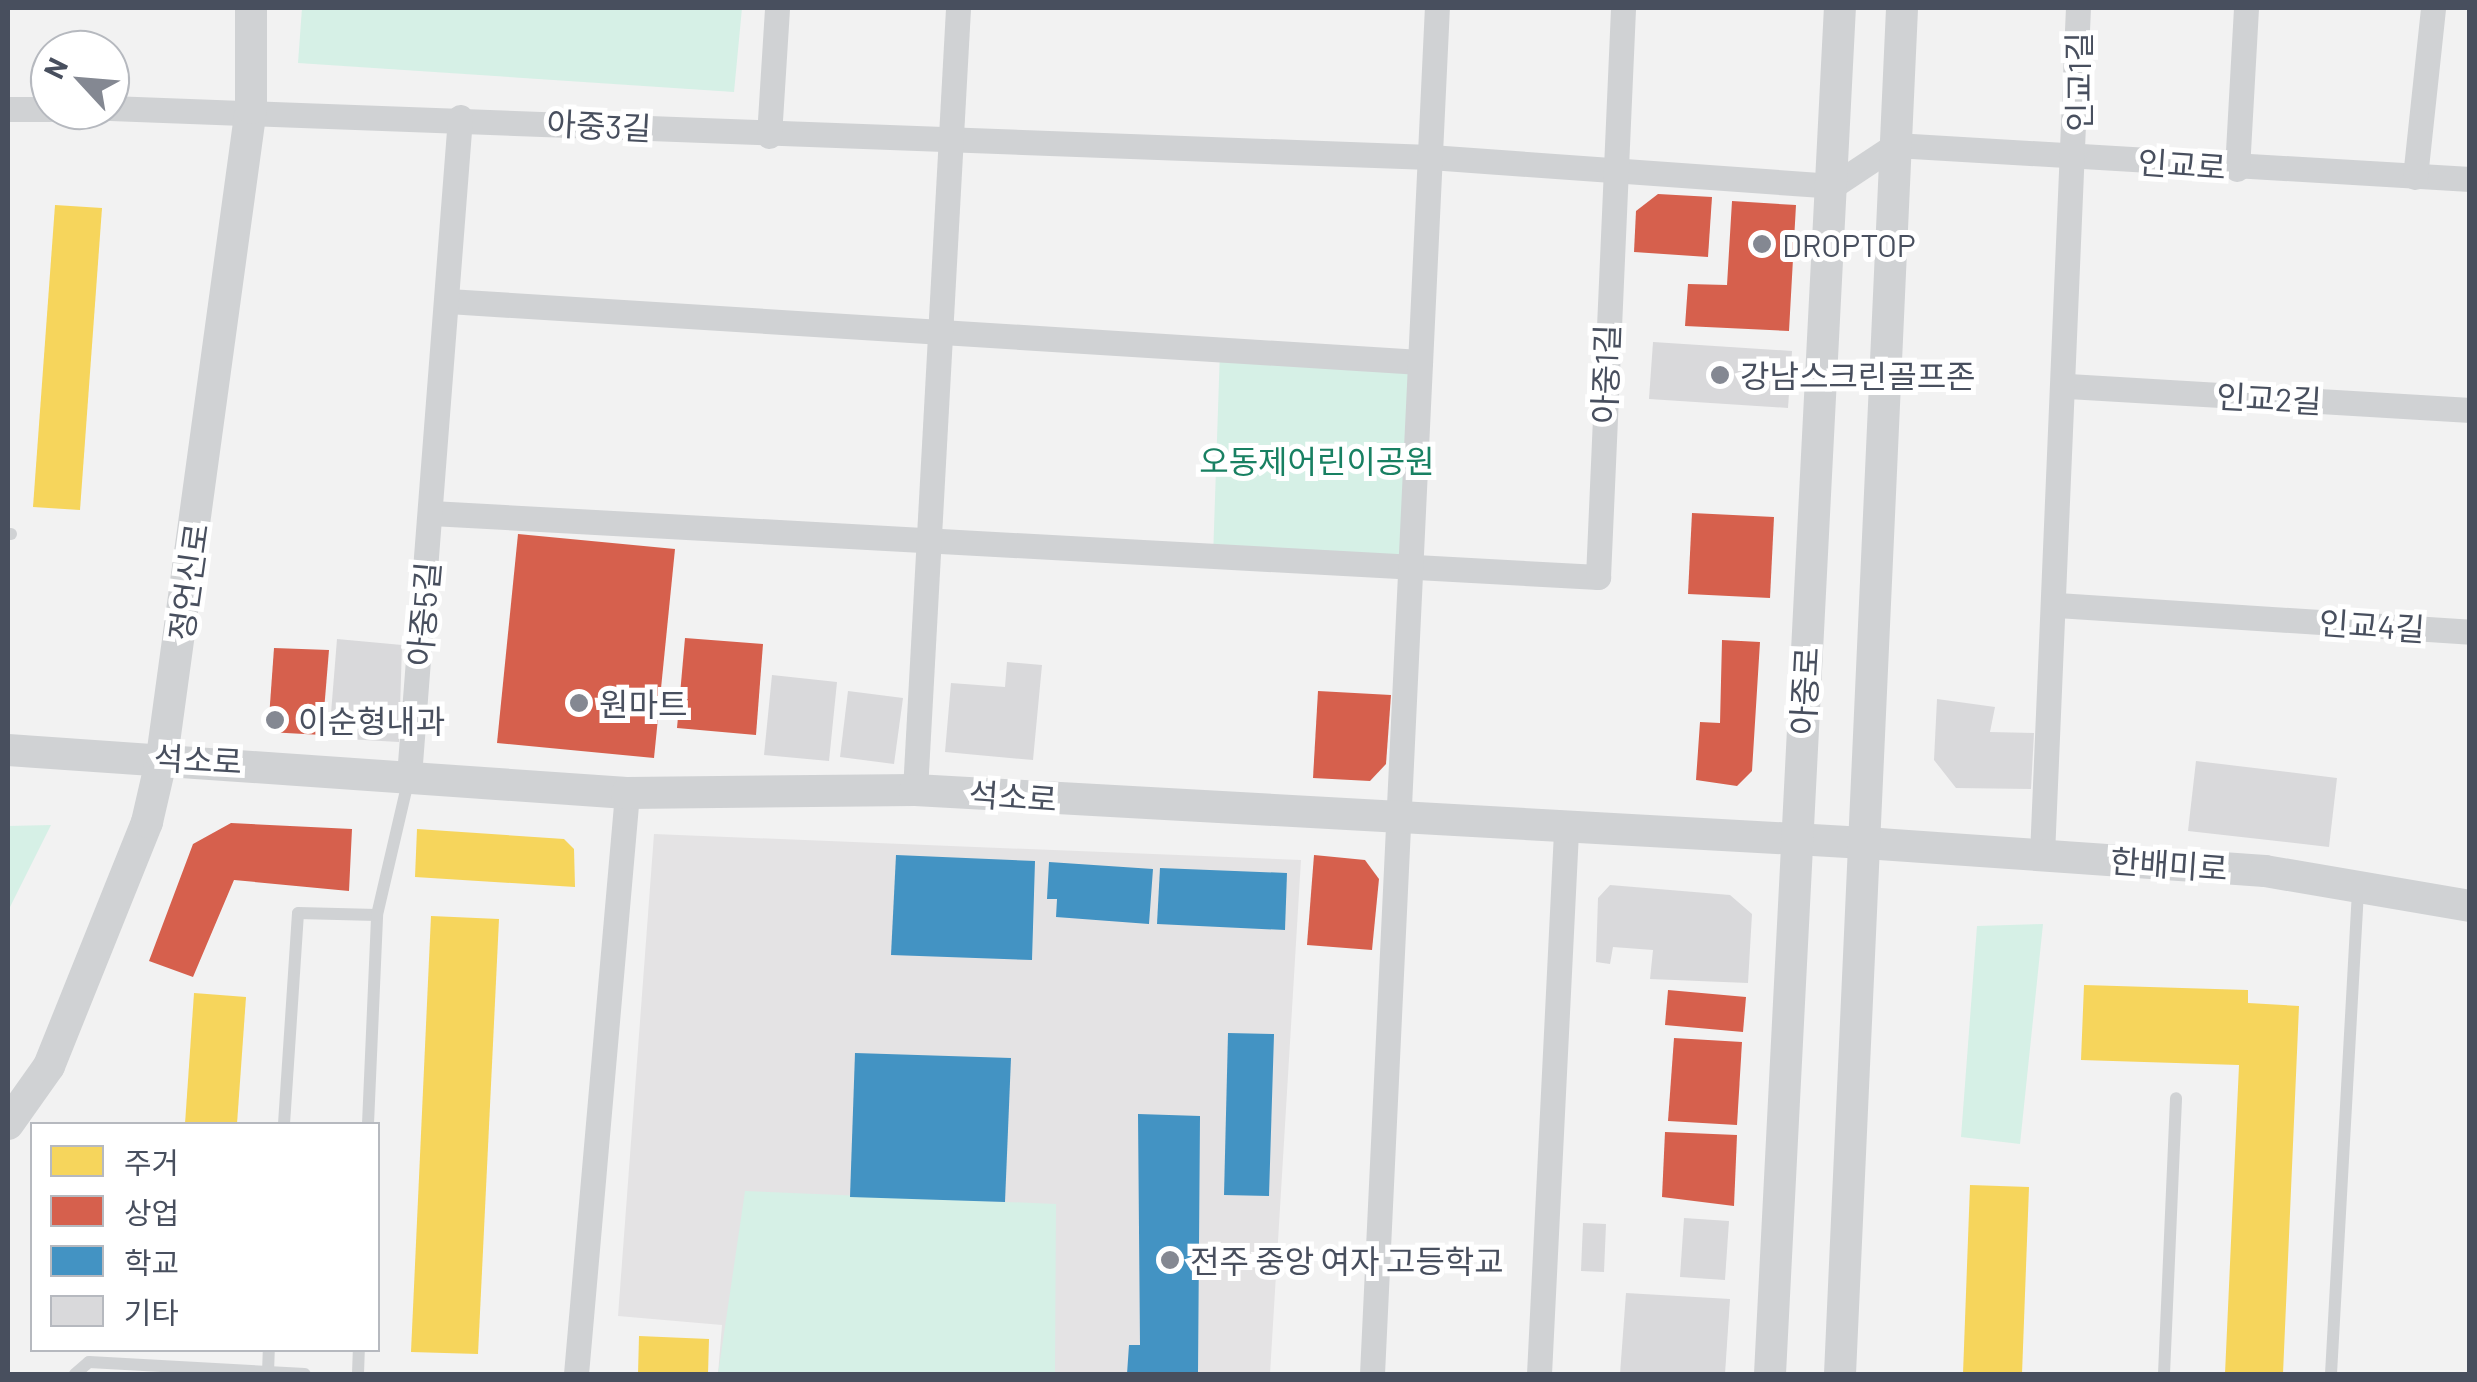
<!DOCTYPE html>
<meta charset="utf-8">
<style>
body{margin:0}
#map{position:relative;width:2477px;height:1382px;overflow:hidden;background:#f2f2f2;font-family:Barlow,"Noto Sans KR",sans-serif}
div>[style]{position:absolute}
.education>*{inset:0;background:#e4e3e4}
.green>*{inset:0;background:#d6f0e6}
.homes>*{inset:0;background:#f6d55c}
.shops>*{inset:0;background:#d6604d}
.schools>*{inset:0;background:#4393c3}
.building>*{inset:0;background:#d9d9db}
.service>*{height:12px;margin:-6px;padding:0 6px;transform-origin:6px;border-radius:6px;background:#d0d2d4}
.minor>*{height:25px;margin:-12.5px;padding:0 12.5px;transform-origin:12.5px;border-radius:12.5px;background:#d0d2d4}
.tertiary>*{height:32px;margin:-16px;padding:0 16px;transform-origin:16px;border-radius:16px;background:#d0d2d4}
.dots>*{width:28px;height:28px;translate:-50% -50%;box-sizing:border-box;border:5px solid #fff;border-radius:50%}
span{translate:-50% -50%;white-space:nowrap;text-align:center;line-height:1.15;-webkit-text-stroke:10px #fff;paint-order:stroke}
.street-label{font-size:32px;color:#484f5e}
.poi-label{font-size:32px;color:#484f5e}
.left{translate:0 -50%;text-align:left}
.park-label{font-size:32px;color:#188062}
.frame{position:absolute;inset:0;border:10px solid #484f5e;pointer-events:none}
.legend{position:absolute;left:30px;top:1122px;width:350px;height:230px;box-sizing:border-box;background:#fff;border:2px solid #b6b9bf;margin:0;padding:12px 18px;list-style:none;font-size:30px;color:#484f5e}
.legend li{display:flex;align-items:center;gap:20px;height:50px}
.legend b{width:50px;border:2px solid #b6b9bf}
.north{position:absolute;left:30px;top:30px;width:100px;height:100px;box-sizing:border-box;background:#fff;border:2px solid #b6b9bf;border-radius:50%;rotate:296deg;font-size:28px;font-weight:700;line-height:40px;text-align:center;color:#484f5e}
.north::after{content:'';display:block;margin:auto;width:35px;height:45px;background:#848892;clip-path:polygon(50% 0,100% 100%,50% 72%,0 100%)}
</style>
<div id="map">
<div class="education">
<div style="clip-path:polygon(654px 834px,1301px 860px,1270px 1374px,718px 1374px,722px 1325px,618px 1316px)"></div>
</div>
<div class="green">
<div style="clip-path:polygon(302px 8px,742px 8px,734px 92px,298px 63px)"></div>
<div style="clip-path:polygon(1220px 350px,1420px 362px,1415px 565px,1213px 558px)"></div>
<div style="clip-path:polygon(51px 825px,8px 911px,8px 826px)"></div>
<div style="clip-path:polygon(2043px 924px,2020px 1144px,1961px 1137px,1977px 926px)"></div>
<div style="clip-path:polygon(745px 1191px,1056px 1204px,1055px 1374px,718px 1374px)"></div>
</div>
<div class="homes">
<div style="clip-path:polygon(55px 205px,102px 208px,80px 510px,33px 507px)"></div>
<div style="clip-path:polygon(417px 829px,564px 839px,574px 849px,575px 887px,415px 877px)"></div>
<div style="clip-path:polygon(431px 916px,499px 919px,478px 1354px,411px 1352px)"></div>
<div style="clip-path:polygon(2084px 985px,2248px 990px,2248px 1003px,2299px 1006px,2283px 1374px,2225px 1374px,2239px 1065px,2081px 1060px)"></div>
<div style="clip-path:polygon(194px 993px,246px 997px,237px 1124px,185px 1124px)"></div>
<div style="clip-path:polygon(1970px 1185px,2029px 1187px,2022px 1374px,1963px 1374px)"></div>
<div style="clip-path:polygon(639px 1336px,709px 1339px,708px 1374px,638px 1374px)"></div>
</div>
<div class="shops">
<div style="clip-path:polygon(1658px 194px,1712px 197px,1708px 257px,1634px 252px,1636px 211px)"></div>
<div style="clip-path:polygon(1732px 201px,1796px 205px,1789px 331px,1685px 326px,1688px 284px,1727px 285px)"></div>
<div style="clip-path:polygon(1692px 513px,1774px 517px,1770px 598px,1688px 594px)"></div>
<div style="clip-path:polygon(518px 534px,675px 549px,654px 758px,497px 743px)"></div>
<div style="clip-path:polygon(685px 638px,763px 644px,756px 735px,677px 728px)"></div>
<div style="clip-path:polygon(1722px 640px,1760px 642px,1752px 771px,1737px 786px,1696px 780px,1700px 722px,1720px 723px)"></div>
<div style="clip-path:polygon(274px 648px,329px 650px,322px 735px,268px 732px)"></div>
<div style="clip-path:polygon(1318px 691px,1391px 695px,1386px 764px,1370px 781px,1313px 778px)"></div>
<div style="clip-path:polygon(231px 823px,352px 829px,349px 891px,234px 880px,193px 977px,149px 961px,193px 844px)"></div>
<div style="clip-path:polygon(1314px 855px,1365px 860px,1379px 879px,1372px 950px,1307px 945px)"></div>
<div style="clip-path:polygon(1668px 990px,1746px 997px,1743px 1032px,1665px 1025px)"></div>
<div style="clip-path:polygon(1674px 1038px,1742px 1042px,1737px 1125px,1668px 1121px)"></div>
<div style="clip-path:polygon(1665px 1132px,1737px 1135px,1734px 1206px,1662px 1197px)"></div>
</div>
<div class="schools">
<div style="clip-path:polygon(896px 855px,1035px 861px,1032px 960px,891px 955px)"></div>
<div style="clip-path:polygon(1049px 862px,1153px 869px,1149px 924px,1056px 917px,1057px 899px,1047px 899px)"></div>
<div style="clip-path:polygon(1160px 868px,1287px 873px,1285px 930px,1157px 924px)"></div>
<div style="clip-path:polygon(1228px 1033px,1274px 1034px,1269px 1196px,1224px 1195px)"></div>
<div style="clip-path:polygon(855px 1053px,1011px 1058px,1005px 1202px,850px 1197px)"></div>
<div style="clip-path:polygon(1138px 1114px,1200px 1116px,1198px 1374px,1127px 1374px,1129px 1345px,1140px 1345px)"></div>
</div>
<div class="building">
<div style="clip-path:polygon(1653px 342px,1792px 351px,1788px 408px,1649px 399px)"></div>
<div style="clip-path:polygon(337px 639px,402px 645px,399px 742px,329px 738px)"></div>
<div style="clip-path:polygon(1007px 662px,1042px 665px,1033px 760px,945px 752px,951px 683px,1005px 687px)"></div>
<div style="clip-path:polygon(772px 675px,837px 682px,829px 761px,764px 755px)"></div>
<div style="clip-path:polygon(848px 691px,903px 698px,894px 764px,840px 757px)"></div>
<div style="clip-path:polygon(1937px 699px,1995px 707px,1990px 732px,2034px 733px,2031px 789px,1956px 788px,1934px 760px)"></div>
<div style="clip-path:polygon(2196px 761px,2337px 778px,2329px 847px,2188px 831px)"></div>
<div style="clip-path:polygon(1610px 885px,1730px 895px,1752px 914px,1748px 983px,1650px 979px,1653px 950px,1613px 947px,1610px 964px,1596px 962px,1598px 898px)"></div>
<div style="clip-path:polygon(1684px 1218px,1729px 1221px,1725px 1280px,1680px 1277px)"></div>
<div style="clip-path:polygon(1583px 1223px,1606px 1224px,1604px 1272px,1581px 1271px)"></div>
<div style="clip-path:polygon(1626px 1293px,1730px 1299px,1725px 1374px,1620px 1374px)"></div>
</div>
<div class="service">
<div style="left:8px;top:534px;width:3px"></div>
<div style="left:284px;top:1124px;width:211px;rotate:-86.2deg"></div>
<div style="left:298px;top:913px;width:79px;rotate:1.5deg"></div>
<div style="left:368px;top:1124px;width:209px;rotate:-87.5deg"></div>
<div style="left:377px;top:915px;width:141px;rotate:-76.9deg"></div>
<div style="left:268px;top:1373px;width:23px;rotate:-88deg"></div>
<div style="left:75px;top:1374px;width:18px;rotate:-41deg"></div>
<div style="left:89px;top:1362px;width:216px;rotate:3.2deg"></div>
<div style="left:358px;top:1374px;width:24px;rotate:-88deg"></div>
<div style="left:2164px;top:1374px;width:276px;rotate:-87.5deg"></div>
<div style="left:2331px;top:1374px;width:486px;rotate:-86.8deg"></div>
</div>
<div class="minor">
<div style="left:110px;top:108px;width:1321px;rotate:2.13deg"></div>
<div style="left:1430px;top:157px;width:404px;rotate:4.1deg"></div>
<div style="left:1833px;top:186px;width:74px;rotate:-33.5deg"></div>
<div style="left:1895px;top:145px;width:576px;rotate:3.38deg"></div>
<div style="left:8px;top:109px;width:42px"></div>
<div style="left:769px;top:136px;width:128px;rotate:-86.4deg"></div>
<div style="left:2237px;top:169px;width:161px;rotate:-86.8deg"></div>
<div style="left:2415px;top:177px;width:170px;rotate:-83.9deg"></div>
<div style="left:448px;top:301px;width:974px;rotate:3.59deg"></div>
<div style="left:2068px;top:386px;width:403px;rotate:3.4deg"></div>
<div style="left:431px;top:513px;width:1169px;rotate:3.14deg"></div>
<div style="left:1598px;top:577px;width:570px;rotate:-87.48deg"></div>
<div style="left:2057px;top:605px;width:414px;rotate:3.7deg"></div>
<div style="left:409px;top:776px;width:661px;rotate:-85.57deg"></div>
<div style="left:915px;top:790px;width:783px;rotate:-86.85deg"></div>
<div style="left:2042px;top:855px;width:848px;rotate:-87.57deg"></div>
<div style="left:576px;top:1374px;width:583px;rotate:-84.98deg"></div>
<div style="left:1372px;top:1374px;width:1368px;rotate:-87.28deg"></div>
<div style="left:1539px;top:1374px;width:544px;rotate:-87.15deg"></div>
</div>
<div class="tertiary">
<div style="left:8px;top:750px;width:620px;rotate:3.97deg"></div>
<div style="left:627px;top:793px;width:288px;rotate:-0.6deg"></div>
<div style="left:915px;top:790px;width:951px;rotate:3.19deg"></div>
<div style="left:1865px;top:843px;width:401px;rotate:4deg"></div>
<div style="left:2265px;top:871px;width:208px;rotate:9.7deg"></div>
<div style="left:8px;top:1124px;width:71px;rotate:-54.7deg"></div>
<div style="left:49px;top:1066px;width:263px;rotate:-68.1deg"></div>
<div style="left:147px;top:822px;width:67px;rotate:-77deg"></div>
<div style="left:162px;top:757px;width:655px;rotate:-82.19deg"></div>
<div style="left:251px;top:108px;width:100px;rotate:-90deg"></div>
<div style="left:1770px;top:1374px;width:1368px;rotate:-87.07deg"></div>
<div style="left:1840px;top:1374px;width:1367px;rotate:-87.4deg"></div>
</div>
<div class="dots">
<div style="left:1762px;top:244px;background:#848892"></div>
<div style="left:1720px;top:375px;background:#848892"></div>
<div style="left:579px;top:703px;background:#848892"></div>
<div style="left:275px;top:720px;background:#848892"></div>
<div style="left:1170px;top:1260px;background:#848892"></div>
</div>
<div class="street-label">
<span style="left:2078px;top:82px;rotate:-90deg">인교1길</span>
<span style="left:599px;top:125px;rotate:3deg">아중3길</span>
<span style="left:2182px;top:164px;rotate:4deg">인교로</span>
<span style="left:1605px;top:374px;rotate:-88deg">아중1길</span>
<span style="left:2269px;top:398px;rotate:3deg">인교2길</span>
<span style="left:188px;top:582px;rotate:-82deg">정언신로</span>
<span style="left:423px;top:614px;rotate:-85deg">아중5길</span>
<span style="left:2372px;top:625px;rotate:4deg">인교4길</span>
<span style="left:1804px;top:691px;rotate:-87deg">아중로</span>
<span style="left:198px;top:759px;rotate:3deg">석소로</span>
<span style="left:1013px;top:796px;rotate:4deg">석소로</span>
<span style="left:2169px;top:864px;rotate:4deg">한배미로</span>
</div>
<div class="poi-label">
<span class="left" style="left:1782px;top:244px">DROPTOP</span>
<span class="left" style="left:1740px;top:375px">강남스크린골프존</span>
<span class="left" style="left:599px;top:703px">원마트</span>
<span class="left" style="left:298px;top:720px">이순형내과</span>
<span class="left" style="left:1190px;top:1260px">전주 중앙 여자 고등학교</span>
</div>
<div class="park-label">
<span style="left:1317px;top:460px">오동제어린이공원</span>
</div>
<div class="frame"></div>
<ul class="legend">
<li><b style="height:28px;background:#f6d55c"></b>주거</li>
<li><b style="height:28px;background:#d6604d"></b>상업</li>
<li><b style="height:28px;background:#4393c3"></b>학교</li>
<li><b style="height:28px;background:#d9d9db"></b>기타</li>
</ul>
<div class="north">N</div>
</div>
